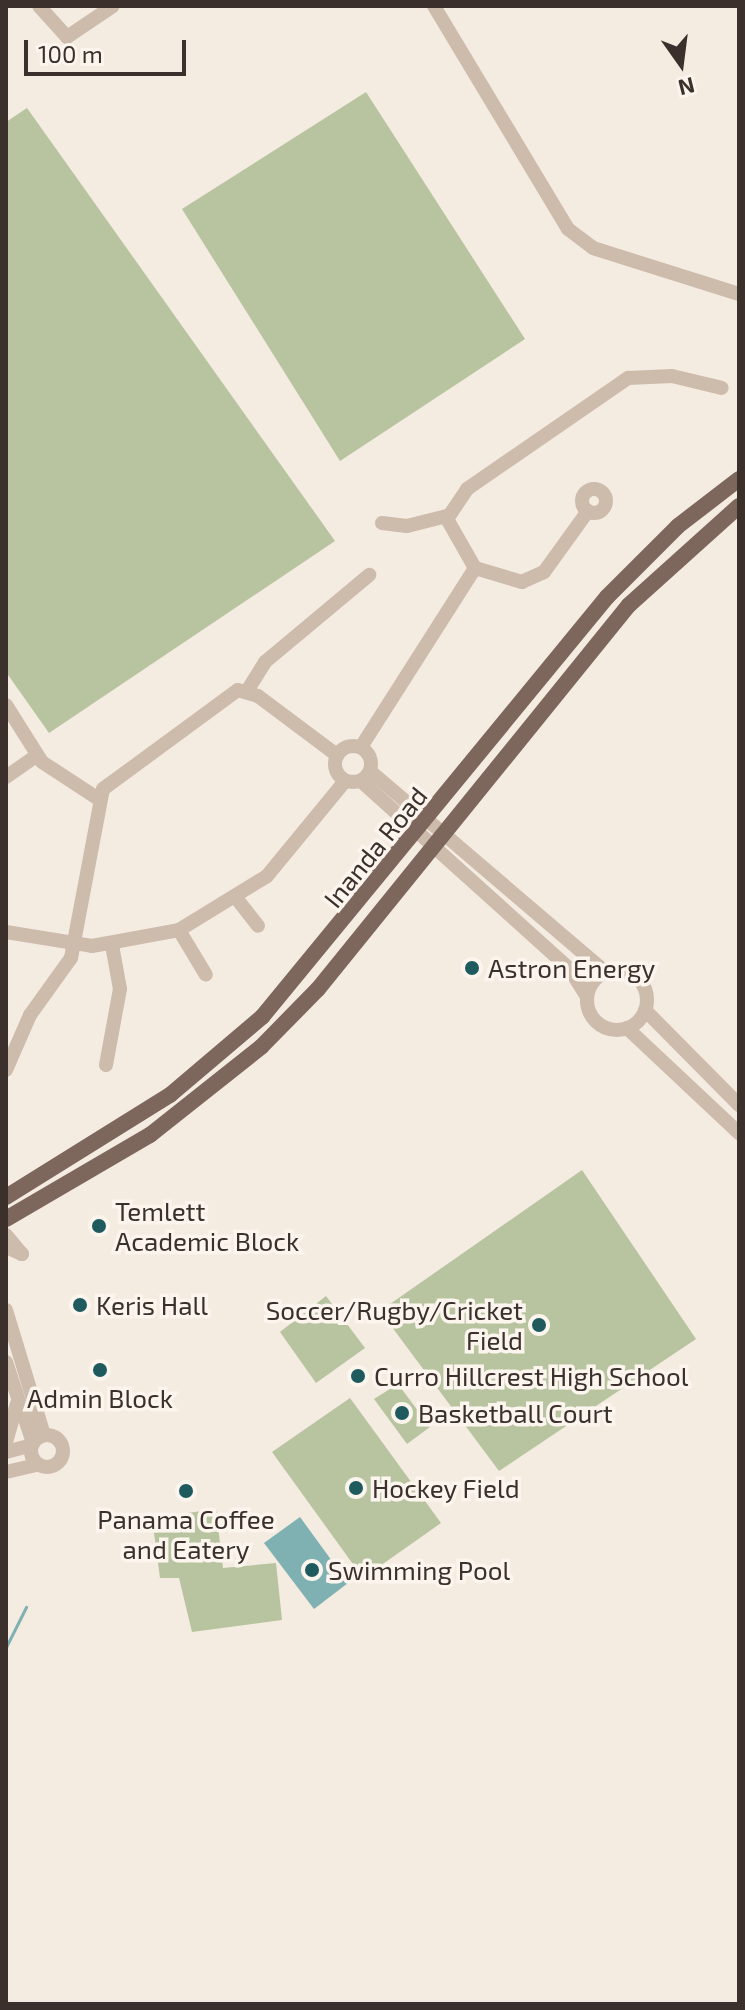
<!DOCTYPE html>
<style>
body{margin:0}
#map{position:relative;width:745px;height:2010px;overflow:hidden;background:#f4ebe1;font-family:"Exo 2",sans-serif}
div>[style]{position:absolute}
.green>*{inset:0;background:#b8c4a0}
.water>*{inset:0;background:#7fb0b2}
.stream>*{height:3px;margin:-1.5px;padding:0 1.5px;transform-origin:1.5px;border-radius:1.5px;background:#7fb0b2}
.minor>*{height:14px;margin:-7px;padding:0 7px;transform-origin:7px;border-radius:7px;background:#cdbbac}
.minor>.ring{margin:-7px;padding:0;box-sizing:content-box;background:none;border:14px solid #cdbbac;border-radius:50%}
.major>*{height:16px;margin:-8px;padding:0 8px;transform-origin:8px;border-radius:8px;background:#7d675c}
.dots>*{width:22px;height:22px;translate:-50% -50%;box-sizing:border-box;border:4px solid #fbf5ee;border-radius:50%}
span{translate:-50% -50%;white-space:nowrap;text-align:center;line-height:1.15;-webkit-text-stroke:7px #fbf5ee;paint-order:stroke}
.street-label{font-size:26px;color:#3b302b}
.poi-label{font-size:26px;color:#3b302b}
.left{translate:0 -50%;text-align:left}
.right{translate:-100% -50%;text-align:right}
.frame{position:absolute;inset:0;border:8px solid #3b302b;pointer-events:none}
.north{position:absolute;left:641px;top:24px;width:80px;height:80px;-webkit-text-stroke:6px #fbf5ee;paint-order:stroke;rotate:166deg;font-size:22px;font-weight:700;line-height:32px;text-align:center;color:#3b302b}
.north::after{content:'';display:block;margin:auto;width:28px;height:36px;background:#3b302b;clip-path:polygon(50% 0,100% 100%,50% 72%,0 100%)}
.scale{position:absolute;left:24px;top:40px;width:162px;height:36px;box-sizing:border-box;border:4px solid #3b302b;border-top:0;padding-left:10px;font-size:24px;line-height:28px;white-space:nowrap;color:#3b302b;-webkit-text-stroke:6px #fbf5ee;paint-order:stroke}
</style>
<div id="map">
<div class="green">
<div style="clip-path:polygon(366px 92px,525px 339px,340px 461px,182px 209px)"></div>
<div style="clip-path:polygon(27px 108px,335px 541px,49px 733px,6px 672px,6px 122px)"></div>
<div style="clip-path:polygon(582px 1170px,696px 1339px,499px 1471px,380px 1311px)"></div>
<div style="clip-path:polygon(326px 1296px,365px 1348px,316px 1383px,280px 1332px)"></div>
<div style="clip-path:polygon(398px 1384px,430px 1427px,407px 1444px,374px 1399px)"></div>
<div style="clip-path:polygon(350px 1398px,441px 1523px,363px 1578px,272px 1452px)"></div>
<div style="clip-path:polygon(216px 1509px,223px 1568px,276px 1563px,282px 1620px,192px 1632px,179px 1578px,160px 1578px,152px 1518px)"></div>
</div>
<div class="water">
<div style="clip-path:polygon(300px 1517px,348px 1583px,314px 1609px,264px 1543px)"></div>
</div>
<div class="stream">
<div style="left:6px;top:1647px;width:45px;rotate:-63.4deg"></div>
</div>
<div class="minor">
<div style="left:39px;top:6px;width:42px;rotate:47.9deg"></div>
<div style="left:67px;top:37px;width:55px;rotate:-34deg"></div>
<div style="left:434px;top:6px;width:260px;rotate:59deg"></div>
<div style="left:568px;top:229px;width:31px;rotate:37deg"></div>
<div style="left:593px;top:248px;width:153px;rotate:17.5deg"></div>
<div class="ring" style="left:582px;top:489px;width:10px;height:10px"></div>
<div style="left:588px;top:511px;width:75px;rotate:125.8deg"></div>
<div style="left:544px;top:572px;width:24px;rotate:156deg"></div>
<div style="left:522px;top:582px;width:49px;rotate:-163.4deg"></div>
<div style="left:475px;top:568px;width:56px;rotate:-119.7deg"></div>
<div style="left:447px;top:519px;width:36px;rotate:-56deg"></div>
<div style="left:467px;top:489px;width:196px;rotate:-34.6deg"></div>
<div style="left:628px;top:378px;width:44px;rotate:-2.6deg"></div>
<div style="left:672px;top:376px;width:51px;rotate:13.5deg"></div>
<div style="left:382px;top:523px;width:25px;rotate:7deg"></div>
<div style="left:407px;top:526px;width:41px;rotate:-14deg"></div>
<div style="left:247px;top:691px;width:34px;rotate:-58deg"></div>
<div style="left:265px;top:662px;width:136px;rotate:-39.9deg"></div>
<div style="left:6px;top:705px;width:67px;rotate:57.7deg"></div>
<div style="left:42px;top:762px;width:66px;rotate:33.2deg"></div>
<div class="ring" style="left:335px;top:746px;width:22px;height:22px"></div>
<div style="left:361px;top:747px;width:212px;rotate:-57.5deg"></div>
<div style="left:370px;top:771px;width:309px;rotate:40.5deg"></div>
<div style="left:6px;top:777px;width:38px;rotate:-35deg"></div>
<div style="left:361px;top:781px;width:280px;rotate:42deg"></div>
<div style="left:569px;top:968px;width:34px;rotate:58deg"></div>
<div style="left:237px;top:899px;width:34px;rotate:52deg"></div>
<div style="left:179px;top:930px;width:52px;rotate:59deg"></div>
<div style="left:6px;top:932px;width:87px;rotate:9.2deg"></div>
<div style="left:92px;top:946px;width:88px;rotate:-10.4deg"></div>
<div style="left:179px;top:930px;width:103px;rotate:-31.5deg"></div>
<div style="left:267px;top:876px;width:123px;rotate:-50.6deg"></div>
<div class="ring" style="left:587px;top:970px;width:46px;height:46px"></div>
<div style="left:645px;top:1010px;width:134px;rotate:45.3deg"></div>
<div style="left:627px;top:1028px;width:154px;rotate:43.2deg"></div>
<div style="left:106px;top:1065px;width:77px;rotate:-79.6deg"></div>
<div style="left:120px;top:989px;width:45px;rotate:-100.3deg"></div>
<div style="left:6px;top:1070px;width:60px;rotate:-66.4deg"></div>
<div style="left:30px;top:1015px;width:70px;rotate:-54.3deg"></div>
<div style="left:71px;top:958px;width:172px;rotate:-79.3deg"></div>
<div style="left:103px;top:789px;width:167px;rotate:-36.3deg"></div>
<div style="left:238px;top:690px;width:21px;rotate:17deg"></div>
<div style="left:258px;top:696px;width:99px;rotate:36.8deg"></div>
<div style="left:6px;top:1235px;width:25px;rotate:50deg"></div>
<div style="left:22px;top:1254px;width:17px;rotate:-156deg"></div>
<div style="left:6px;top:1310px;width:131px;rotate:73.1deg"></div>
<div style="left:6px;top:1362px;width:85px;rotate:71.6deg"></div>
<div class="ring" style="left:31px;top:1435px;width:18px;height:18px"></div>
<div style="left:6px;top:1442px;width:40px;rotate:-74deg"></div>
<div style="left:6px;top:1452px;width:27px;rotate:-15deg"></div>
<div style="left:6px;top:1472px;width:32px;rotate:-13deg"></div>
</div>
<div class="major">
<div style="left:6px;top:1197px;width:193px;rotate:-31.9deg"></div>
<div style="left:170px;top:1095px;width:121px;rotate:-40.3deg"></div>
<div style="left:262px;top:1017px;width:544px;rotate:-50.6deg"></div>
<div style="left:607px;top:597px;width:100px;rotate:-45deg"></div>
<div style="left:678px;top:526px;width:77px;rotate:-37.6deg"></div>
<div style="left:6px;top:1219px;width:167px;rotate:-30.3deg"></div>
<div style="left:150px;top:1135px;width:142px;rotate:-38.4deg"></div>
<div style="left:261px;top:1047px;width:81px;rotate:-45.5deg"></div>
<div style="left:318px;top:989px;width:494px;rotate:-51deg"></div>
<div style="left:629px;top:605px;width:148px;rotate:-42deg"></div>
</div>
<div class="dots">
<div style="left:472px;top:968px;background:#1f5a5e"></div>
<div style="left:99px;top:1226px;background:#1f5a5e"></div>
<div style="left:80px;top:1305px;background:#1f5a5e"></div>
<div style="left:539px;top:1325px;background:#1f5a5e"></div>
<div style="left:100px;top:1370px;background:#1f5a5e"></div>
<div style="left:358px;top:1376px;background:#1f5a5e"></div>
<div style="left:402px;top:1413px;background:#1f5a5e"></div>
<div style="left:356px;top:1488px;background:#1f5a5e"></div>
<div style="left:186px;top:1491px;background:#1f5a5e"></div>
<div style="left:312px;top:1570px;background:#1f5a5e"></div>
</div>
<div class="street-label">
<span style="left:375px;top:847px;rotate:-51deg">Inanda Road</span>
</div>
<div class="poi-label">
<span class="left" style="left:488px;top:968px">Astron Energy</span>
<span class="left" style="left:115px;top:1226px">Temlett<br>Academic Block</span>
<span class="left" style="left:96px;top:1305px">Keris Hall</span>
<span class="right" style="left:523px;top:1325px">Soccer/Rugby/Cricket<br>Field</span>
<span class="left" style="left:374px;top:1376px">Curro Hillcrest High School</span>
<span style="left:100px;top:1398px">Admin Block</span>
<span class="left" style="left:418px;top:1413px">Basketball Court</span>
<span class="left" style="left:372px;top:1488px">Hockey Field</span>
<span style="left:186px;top:1534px">Panama Coffee<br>and Eatery</span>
<span class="left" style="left:328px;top:1570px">Swimming Pool</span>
</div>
<div class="frame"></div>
<div class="north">N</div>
<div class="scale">100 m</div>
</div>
